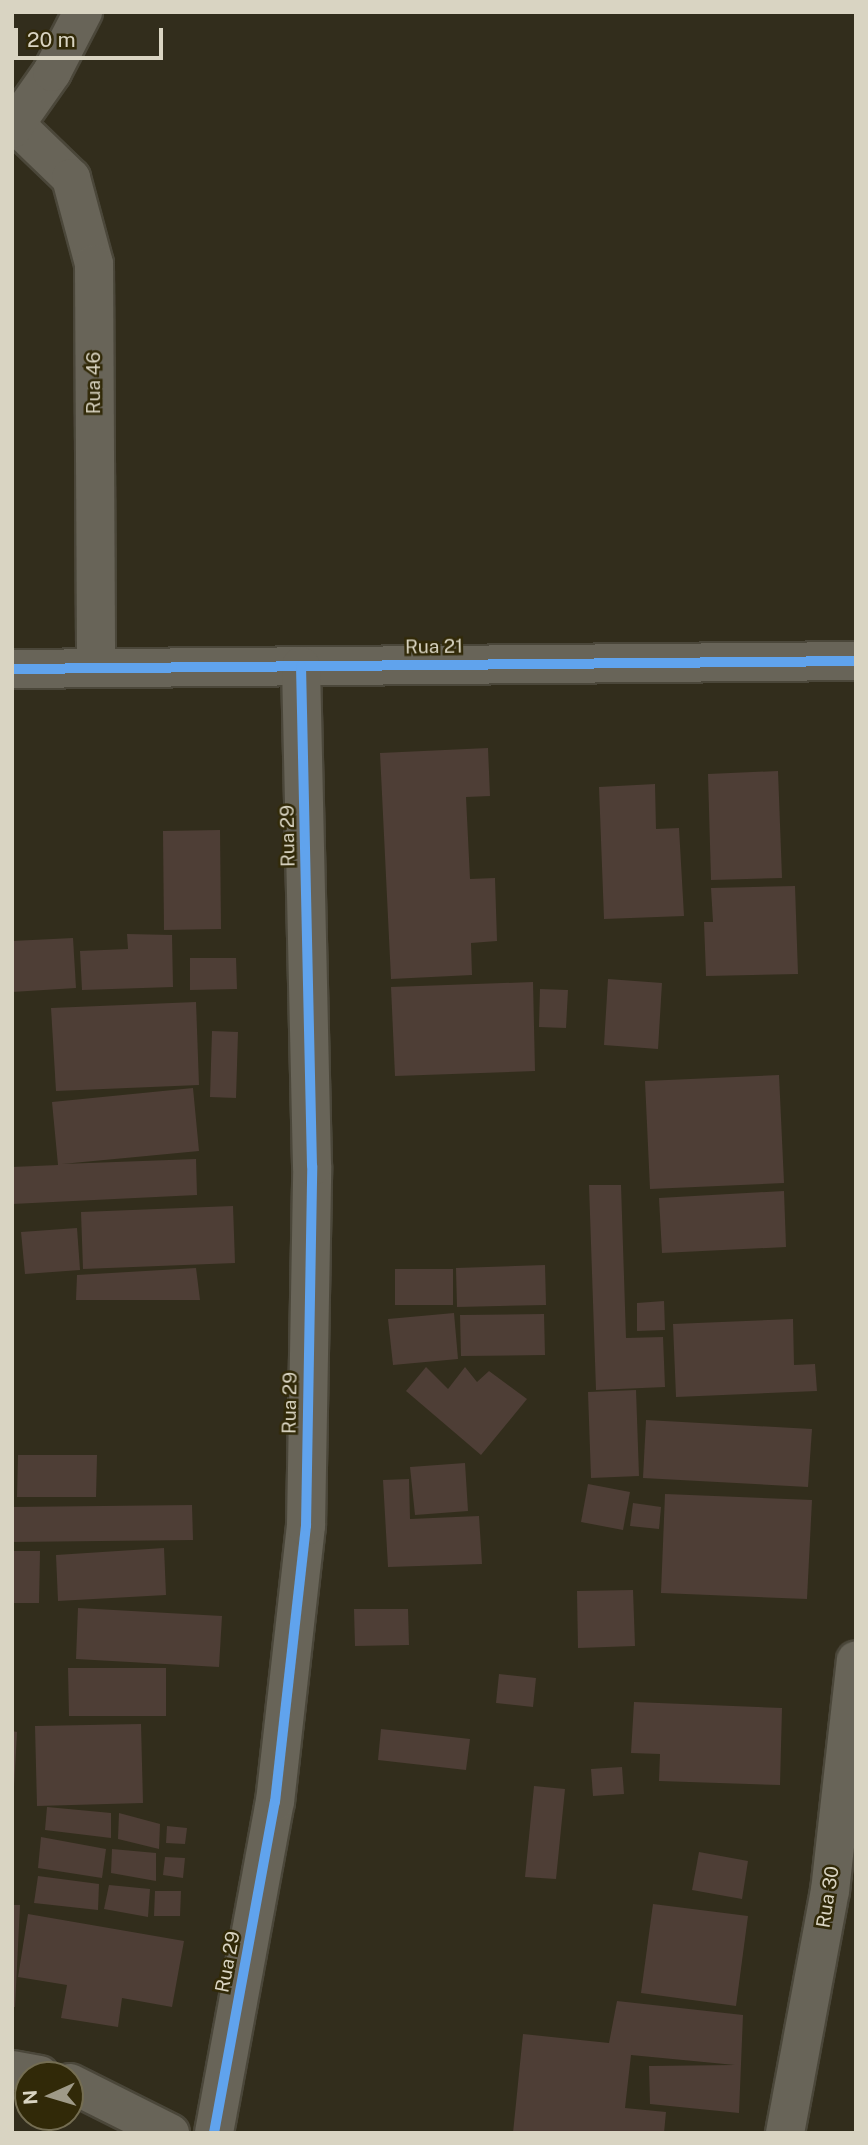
<!DOCTYPE html>
<style>
body{margin:0}
#map{position:relative;width:868px;height:2145px;overflow:hidden;background:#322d1c;font-family:"Public Sans",sans-serif}
div>[style]{position:absolute}
.building>*{inset:0;background:#4e3e36}
.roads{filter:drop-shadow(2px 0 #4b473a) drop-shadow(-2px 0 #4b473a) drop-shadow(0 2px #4b473a) drop-shadow(0 -2px #4b473a)}
.street>*{height:38px;margin:-19px;padding:0 19px;transform-origin:19px;border-radius:19px;background:#686458}
.cycleway>*{height:10px;margin:-5px;padding:0 5px;transform-origin:5px;border-radius:5px;background:#60a3ed}
span{translate:-50% -50%;white-space:nowrap;text-align:center;line-height:1.15;-webkit-text-stroke:5px #312908;paint-order:stroke}
.street-label{font-size:19px;color:#d9d4c2}
.frame{position:absolute;inset:0;border:14px solid #d9d4c2;pointer-events:none}
.north{position:absolute;left:14px;top:2061px;width:70px;height:70px;box-sizing:border-box;background:#312908;border:2px solid #746d52;border-radius:50%;rotate:266deg;font-size:19px;font-weight:700;line-height:28px;text-align:center;color:#d9d4c2}
.north::after{content:'';display:block;margin:auto;width:24px;height:32px;background:#9f9a88;clip-path:polygon(50% 0,100% 100%,50% 72%,0 100%)}
.scale{position:absolute;left:14px;top:28px;width:149px;height:32px;box-sizing:border-box;border:4px solid #d9d4c2;border-top:0;padding-left:9px;font-size:21px;line-height:24px;white-space:nowrap;color:#d9d4c2;-webkit-text-stroke:5px #312908;paint-order:stroke}
</style>
<div id="map">
<div class="building">
<div style="clip-path:polygon(488px 748px,490px 796px,466px 797px,470px 879px,495px 878px,497px 941px,471px 943px,472px 975px,391px 979px,380px 753px)"></div>
<div style="clip-path:polygon(778px 771px,782px 878px,711px 880px,708px 774px)"></div>
<div style="clip-path:polygon(655px 784px,656px 829px,679px 828px,684px 916px,604px 919px,599px 787px)"></div>
<div style="clip-path:polygon(220px 830px,221px 929px,164px 930px,163px 831px)"></div>
<div style="clip-path:polygon(795px 886px,798px 974px,706px 976px,704px 922px,713px 922px,711px 888px)"></div>
<div style="clip-path:polygon(127px 934px,172px 935px,173px 987px,82px 990px,80px 951px,128px 949px)"></div>
<div style="clip-path:polygon(73px 938px,76px 988px,12px 992px,12px 941px)"></div>
<div style="clip-path:polygon(190px 958px,236px 958px,237px 989px,190px 990px)"></div>
<div style="clip-path:polygon(608px 979px,662px 983px,658px 1049px,604px 1045px)"></div>
<div style="clip-path:polygon(533px 982px,535px 1071px,395px 1076px,391px 987px)"></div>
<div style="clip-path:polygon(540px 989px,568px 990px,566px 1028px,539px 1027px)"></div>
<div style="clip-path:polygon(196px 1002px,199px 1085px,56px 1091px,51px 1008px)"></div>
<div style="clip-path:polygon(212px 1031px,238px 1032px,236px 1098px,210px 1097px)"></div>
<div style="clip-path:polygon(779px 1075px,784px 1183px,650px 1189px,645px 1081px)"></div>
<div style="clip-path:polygon(193px 1088px,199px 1151px,62px 1164px,196px 1159px,197px 1195px,12px 1204px,12px 1167px,58px 1165px,52px 1102px)"></div>
<div style="clip-path:polygon(589px 1185px,621px 1185px,626px 1338px,663px 1337px,665px 1387px,596px 1390px)"></div>
<div style="clip-path:polygon(784px 1191px,786px 1247px,662px 1253px,659px 1198px)"></div>
<div style="clip-path:polygon(233px 1206px,235px 1263px,83px 1269px,81px 1212px)"></div>
<div style="clip-path:polygon(77px 1228px,80px 1270px,25px 1274px,21px 1232px)"></div>
<div style="clip-path:polygon(545px 1265px,546px 1305px,457px 1307px,456px 1268px)"></div>
<div style="clip-path:polygon(196px 1268px,200px 1300px,76px 1300px,77px 1275px)"></div>
<div style="clip-path:polygon(395px 1269px,453px 1269px,453px 1305px,395px 1305px)"></div>
<div style="clip-path:polygon(664px 1301px,665px 1330px,637px 1331px,637px 1303px)"></div>
<div style="clip-path:polygon(454px 1313px,458px 1359px,393px 1365px,388px 1319px)"></div>
<div style="clip-path:polygon(544px 1314px,545px 1355px,461px 1356px,460px 1315px)"></div>
<div style="clip-path:polygon(793px 1319px,794px 1365px,815px 1364px,817px 1391px,676px 1397px,673px 1324px)"></div>
<div style="clip-path:polygon(426px 1367px,448px 1389px,465px 1367px,477px 1382px,489px 1371px,527px 1399px,481px 1455px,406px 1391px)"></div>
<div style="clip-path:polygon(636px 1390px,639px 1476px,591px 1478px,588px 1392px)"></div>
<div style="clip-path:polygon(646px 1420px,812px 1429px,808px 1487px,643px 1478px)"></div>
<div style="clip-path:polygon(18px 1455px,97px 1455px,96px 1497px,17px 1497px)"></div>
<div style="clip-path:polygon(465px 1463px,468px 1511px,415px 1515px,410px 1467px)"></div>
<div style="clip-path:polygon(409px 1479px,410px 1519px,479px 1516px,482px 1564px,388px 1567px,383px 1480px)"></div>
<div style="clip-path:polygon(588px 1484px,630px 1492px,623px 1530px,581px 1522px)"></div>
<div style="clip-path:polygon(665px 1494px,812px 1500px,807px 1599px,661px 1593px)"></div>
<div style="clip-path:polygon(633px 1503px,661px 1507px,659px 1529px,630px 1526px)"></div>
<div style="clip-path:polygon(192px 1505px,193px 1540px,12px 1542px,12px 1507px)"></div>
<div style="clip-path:polygon(164px 1548px,166px 1595px,58px 1601px,56px 1555px)"></div>
<div style="clip-path:polygon(12px 1551px,40px 1551px,39px 1603px,12px 1603px)"></div>
<div style="clip-path:polygon(633px 1590px,635px 1646px,578px 1648px,577px 1591px)"></div>
<div style="clip-path:polygon(78px 1608px,222px 1616px,219px 1667px,76px 1659px)"></div>
<div style="clip-path:polygon(354px 1609px,408px 1609px,409px 1645px,355px 1646px)"></div>
<div style="clip-path:polygon(68px 1668px,166px 1668px,166px 1716px,69px 1716px)"></div>
<div style="clip-path:polygon(499px 1674px,536px 1678px,533px 1707px,496px 1703px)"></div>
<div style="clip-path:polygon(634px 1702px,782px 1708px,780px 1785px,659px 1781px,660px 1754px,631px 1753px)"></div>
<div style="clip-path:polygon(141px 1724px,143px 1803px,37px 1806px,35px 1726px)"></div>
<div style="clip-path:polygon(381px 1729px,470px 1739px,466px 1770px,378px 1760px)"></div>
<div style="clip-path:polygon(12px 1731px,17px 1732px,14px 1787px,12px 1787px)"></div>
<div style="clip-path:polygon(622px 1767px,624px 1794px,593px 1796px,591px 1769px)"></div>
<div style="clip-path:polygon(534px 1786px,565px 1789px,556px 1879px,525px 1877px)"></div>
<div style="clip-path:polygon(47px 1807px,111px 1813px,111px 1838px,45px 1830px)"></div>
<div style="clip-path:polygon(119px 1813px,160px 1824px,159px 1849px,118px 1839px)"></div>
<div style="clip-path:polygon(167px 1826px,187px 1828px,185px 1844px,166px 1843px)"></div>
<div style="clip-path:polygon(41px 1837px,106px 1849px,102px 1878px,38px 1868px)"></div>
<div style="clip-path:polygon(112px 1849px,156px 1853px,156px 1881px,111px 1873px)"></div>
<div style="clip-path:polygon(699px 1852px,748px 1861px,742px 1899px,692px 1890px)"></div>
<div style="clip-path:polygon(165px 1857px,185px 1858px,183px 1878px,163px 1875px)"></div>
<div style="clip-path:polygon(38px 1876px,99px 1884px,98px 1910px,34px 1903px)"></div>
<div style="clip-path:polygon(109px 1885px,150px 1889px,148px 1917px,104px 1909px)"></div>
<div style="clip-path:polygon(155px 1891px,181px 1891px,180px 1916px,154px 1916px)"></div>
<div style="clip-path:polygon(653px 1904px,748px 1916px,736px 2006px,641px 1993px)"></div>
<div style="clip-path:polygon(12px 1905px,20px 1905px,15px 2007px,12px 2007px)"></div>
<div style="clip-path:polygon(28px 1914px,184px 1941px,172px 2007px,122px 1998px,118px 2027px,61px 2018px,67px 1985px,18px 1977px)"></div>
<div style="clip-path:polygon(617px 2001px,743px 2015px,739px 2113px,650px 2104px,649px 2066px,735px 2065px,631px 2055px,625px 2108px,666px 2112px,664px 2133px,513px 2133px,523px 2034px,609px 2043px)"></div>
</div>
<div class="roads">
<div class="street">
<div style="left:15px;top:124px;width:78px;rotate:44deg"></div>
<div style="left:71px;top:178px;width:89px;rotate:75deg"></div>
<div style="left:94px;top:264px;width:404px;rotate:89.7deg"></div>
<div style="left:12px;top:129px;width:70px;rotate:-54.9deg"></div>
<div style="left:52px;top:72px;width:68px;rotate:-62.7deg"></div>
<div style="left:12px;top:669px;width:844px;rotate:-0.54deg"></div>
<div style="left:12px;top:2070px;width:28px;rotate:10deg"></div>
<div style="left:70px;top:2083px;width:112px;rotate:26.6deg"></div>
<div style="left:214px;top:2133px;width:337px;rotate:-79.6deg"></div>
<div style="left:275px;top:1802px;width:278px;rotate:-83.6deg"></div>
<div style="left:306px;top:1526px;width:360px;rotate:-89deg"></div>
<div style="left:312px;top:1166px;width:500px;rotate:-91.26deg"></div>
<div style="left:785px;top:2133px;width:246px;rotate:-79.5deg"></div>
<div style="left:830px;top:1891px;width:232px;rotate:-83.6deg"></div>
</div>
</div>
<div class="cycleway">
<div style="left:12px;top:669px;width:844px;rotate:-0.54deg"></div>
<div style="left:214px;top:2133px;width:337px;rotate:-79.6deg"></div>
<div style="left:275px;top:1802px;width:278px;rotate:-83.6deg"></div>
<div style="left:306px;top:1526px;width:360px;rotate:-89deg"></div>
<div style="left:312px;top:1166px;width:500px;rotate:-91.26deg"></div>
</div>
<div class="street-label">
<span style="left:94px;top:383px;rotate:-90deg">Rua 46</span>
<span style="left:434px;top:647px;rotate:-1deg">Rua 21</span>
<span style="left:288px;top:836px;rotate:-91deg">Rua 29</span>
<span style="left:290px;top:1403px;rotate:-89deg">Rua 29</span>
<span style="left:828px;top:1897px;rotate:-81deg">Rua 30</span>
<span style="left:228px;top:1962px;rotate:-79deg">Rua 29</span>
</div>
<div class="frame"></div>
<div class="north">N</div>
<div class="scale">20 m</div>
</div>
